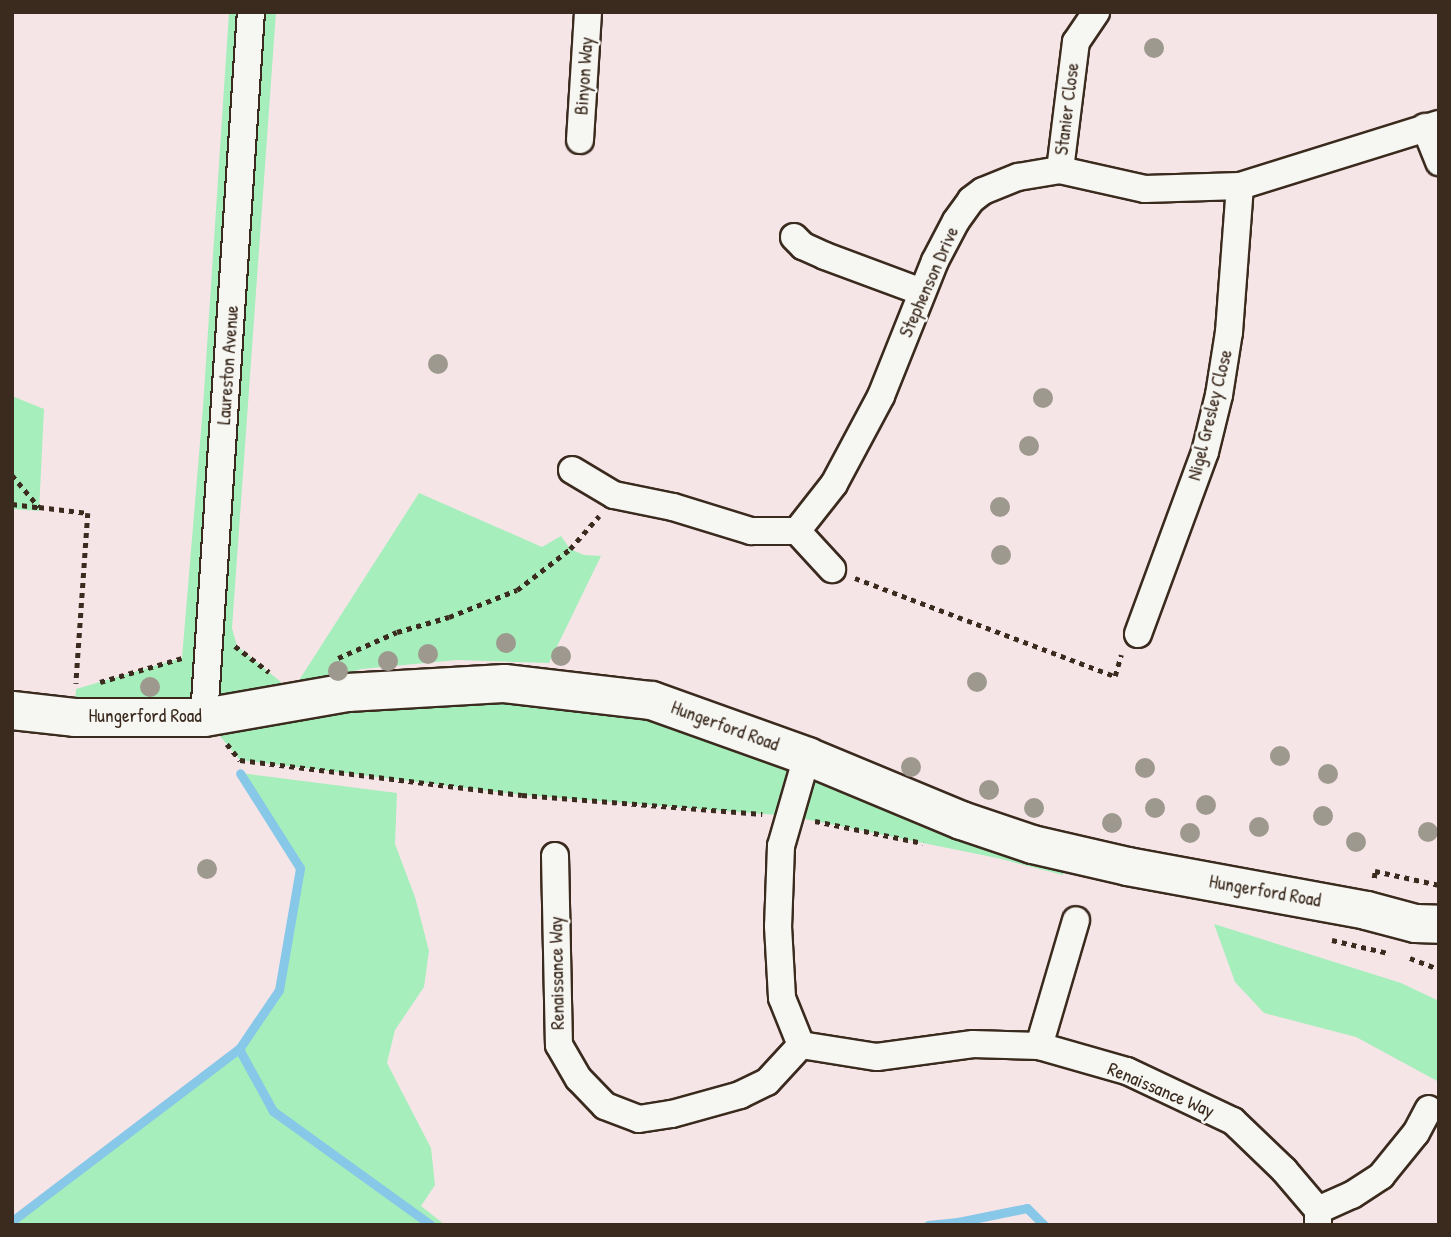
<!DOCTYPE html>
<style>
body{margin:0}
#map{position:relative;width:1451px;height:1237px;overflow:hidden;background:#f6e5e7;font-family:"Patrick Hand",sans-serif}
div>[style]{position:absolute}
.green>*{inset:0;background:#a6eebc}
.stream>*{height:9px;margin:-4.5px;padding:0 4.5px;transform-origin:4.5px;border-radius:4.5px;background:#87c7e8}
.path>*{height:4.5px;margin-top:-2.25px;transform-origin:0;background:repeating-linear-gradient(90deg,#3b2a1e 0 5px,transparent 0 10px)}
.roads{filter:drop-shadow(2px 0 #3b2a1e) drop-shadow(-2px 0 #3b2a1e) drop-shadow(0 2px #3b2a1e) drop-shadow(0 -2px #3b2a1e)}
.street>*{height:26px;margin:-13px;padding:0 13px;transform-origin:13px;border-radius:13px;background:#f6f6f2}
.secondary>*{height:37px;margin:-18.5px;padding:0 18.5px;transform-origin:18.5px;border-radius:18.5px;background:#f6f6f2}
.trees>*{width:20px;height:20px;margin:-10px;border-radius:50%;background:#9e998e}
span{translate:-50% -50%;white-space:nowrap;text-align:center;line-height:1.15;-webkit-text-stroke:5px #f6f6f2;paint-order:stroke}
.street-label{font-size:19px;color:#3b2a1e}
.frame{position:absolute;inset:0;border:14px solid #3b2a1e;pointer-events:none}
</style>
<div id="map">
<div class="green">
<div style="clip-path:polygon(229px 12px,276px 12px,232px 628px,237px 646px,281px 682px,278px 704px,347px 692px,651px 700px,1068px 854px,1063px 875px,997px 858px,790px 816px,522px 795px,240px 760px,204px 717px,74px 717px,76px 689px,182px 658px,203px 407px)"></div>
<div style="clip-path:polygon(12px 396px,44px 409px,39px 511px,12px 509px)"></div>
<div style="clip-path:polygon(419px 493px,542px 547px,561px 536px,570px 549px,584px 555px,601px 556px,549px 663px,457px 660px,362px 669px,296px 685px)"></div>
<div style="clip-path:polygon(240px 773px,397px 793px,395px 844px,415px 897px,429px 951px,424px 987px,395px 1030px,387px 1063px,431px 1148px,435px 1185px,421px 1206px,445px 1225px,12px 1225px,12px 1221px,239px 1049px,279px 991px,300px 868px)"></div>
<div style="clip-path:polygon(1214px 924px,1401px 983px,1439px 1001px,1439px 1082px,1356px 1037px,1264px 1013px,1235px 982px)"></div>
</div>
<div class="stream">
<div style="left:239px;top:1049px;width:71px;rotate:61.3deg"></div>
<div style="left:273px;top:1111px;width:195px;rotate:35.8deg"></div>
<div style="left:12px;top:1221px;width:285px;rotate:-37.2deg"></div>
<div style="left:239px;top:1049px;width:71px;rotate:-55.9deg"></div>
<div style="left:279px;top:990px;width:124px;rotate:-80.2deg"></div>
<div style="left:300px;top:868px;width:112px;rotate:-122.3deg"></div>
<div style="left:928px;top:1225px;width:30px;rotate:-6deg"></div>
<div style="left:958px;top:1222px;width:70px;rotate:-11.5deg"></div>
<div style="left:1027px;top:1208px;width:24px;rotate:45deg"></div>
</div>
<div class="path">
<div style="left:12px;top:475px;width:42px;rotate:49.8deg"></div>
<div style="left:39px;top:507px;width:49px;rotate:7deg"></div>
<div style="left:88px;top:513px;width:171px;rotate:94deg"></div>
<div style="left:12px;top:504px;width:26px;rotate:7deg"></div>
<div style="left:855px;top:578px;width:278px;rotate:20.7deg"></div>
<div style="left:1115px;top:676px;width:22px;rotate:-74deg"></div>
<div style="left:235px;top:646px;width:43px;rotate:37.4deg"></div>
<div style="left:338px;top:658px;width:64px;rotate:-23.8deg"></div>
<div style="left:397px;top:632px;width:54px;rotate:-16.1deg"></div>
<div style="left:449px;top:617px;width:73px;rotate:-21.7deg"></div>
<div style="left:517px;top:590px;width:67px;rotate:-37.7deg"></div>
<div style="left:570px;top:549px;width:44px;rotate:-48.7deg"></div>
<div style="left:100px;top:682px;width:85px;rotate:-16.3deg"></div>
<div style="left:227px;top:744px;width:21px;rotate:51deg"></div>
<div style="left:240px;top:760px;width:284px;rotate:7.1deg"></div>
<div style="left:522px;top:795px;width:241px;rotate:4.5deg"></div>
<div style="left:815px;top:821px;width:110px;rotate:11.5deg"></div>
<div style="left:1374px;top:878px;width:7px;rotate:-82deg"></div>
<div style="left:1375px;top:871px;width:66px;rotate:12.3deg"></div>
<div style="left:1332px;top:940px;width:57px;rotate:13.1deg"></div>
<div style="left:1410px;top:958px;width:31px;rotate:21deg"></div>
</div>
<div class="roads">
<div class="street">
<div style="left:1425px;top:127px;width:38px;rotate:68deg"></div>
<div style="left:580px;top:140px;width:128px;rotate:-86.4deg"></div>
<div style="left:1060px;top:170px;width:129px;rotate:-82.9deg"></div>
<div style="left:1076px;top:42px;width:36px;rotate:-56deg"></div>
<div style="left:794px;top:237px;width:13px;rotate:45deg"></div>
<div style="left:803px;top:246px;width:24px;rotate:24deg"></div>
<div style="left:825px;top:256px;width:103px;rotate:20.4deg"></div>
<div style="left:572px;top:470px;width:49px;rotate:30.8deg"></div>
<div style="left:614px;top:495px;width:60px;rotate:11.5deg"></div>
<div style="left:673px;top:507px;width:82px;rotate:17.1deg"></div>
<div style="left:751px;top:531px;width:46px"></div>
<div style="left:797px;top:531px;width:60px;rotate:-51.8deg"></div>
<div style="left:834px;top:484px;width:100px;rotate:-61.9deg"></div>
<div style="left:881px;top:396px;width:145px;rotate:-68.2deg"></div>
<div style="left:935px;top:261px;width:45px;rotate:-62.3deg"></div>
<div style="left:956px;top:221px;width:26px;rotate:-54deg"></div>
<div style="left:971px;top:200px;width:15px;rotate:-37deg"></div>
<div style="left:983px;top:191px;width:38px;rotate:-22deg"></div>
<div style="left:1018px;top:177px;width:43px;rotate:-9.5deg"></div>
<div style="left:1060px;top:170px;width:87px;rotate:12.6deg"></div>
<div style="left:1145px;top:189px;width:95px;rotate:-1.8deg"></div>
<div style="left:1240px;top:186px;width:208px;rotate:-17.3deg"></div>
<div style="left:797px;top:531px;width:52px;rotate:47.4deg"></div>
<div style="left:1138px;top:634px;width:194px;rotate:-69.8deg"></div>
<div style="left:1205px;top:452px;width:59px;rotate:-76.2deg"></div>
<div style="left:1219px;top:395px;width:64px;rotate:-81deg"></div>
<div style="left:1229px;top:332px;width:146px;rotate:-85.7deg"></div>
<div style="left:204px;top:717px;width:707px;rotate:-86.19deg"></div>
<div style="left:807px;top:756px;width:94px;rotate:106.1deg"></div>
<div style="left:781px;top:846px;width:80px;rotate:92.1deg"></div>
<div style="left:778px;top:926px;width:72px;rotate:86.8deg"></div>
<div style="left:782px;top:998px;width:51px;rotate:68deg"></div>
<div style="left:801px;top:1045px;width:77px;rotate:9deg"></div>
<div style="left:877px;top:1057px;width:97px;rotate:-7.7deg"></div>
<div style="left:973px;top:1044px;width:66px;rotate:1.7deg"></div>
<div style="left:1039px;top:1046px;width:91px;rotate:15.9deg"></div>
<div style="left:1127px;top:1071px;width:117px;rotate:25.3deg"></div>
<div style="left:1233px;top:1121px;width:71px;rotate:43.9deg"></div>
<div style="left:1284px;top:1170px;width:52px;rotate:49.6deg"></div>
<div style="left:1318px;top:1210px;width:15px;rotate:90deg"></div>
<div style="left:555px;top:856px;width:189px;rotate:88.8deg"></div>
<div style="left:559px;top:1045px;width:39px;rotate:60deg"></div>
<div style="left:579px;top:1079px;width:37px;rotate:46deg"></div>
<div style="left:605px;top:1106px;width:36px;rotate:21deg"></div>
<div style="left:639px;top:1119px;width:33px;rotate:-9deg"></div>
<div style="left:672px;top:1114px;width:71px;rotate:-15.6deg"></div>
<div style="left:740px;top:1095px;width:30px;rotate:-26deg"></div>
<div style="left:767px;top:1082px;width:50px;rotate:-47.4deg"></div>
<div style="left:1039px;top:1046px;width:131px;rotate:-73.6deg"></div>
<div style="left:1318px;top:1210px;width:37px;rotate:-24deg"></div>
<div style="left:1352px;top:1195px;width:35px;rotate:-33deg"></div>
<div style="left:1381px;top:1176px;width:55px;rotate:-50.9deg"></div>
<div style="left:1416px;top:1133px;width:27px;rotate:-62deg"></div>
</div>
<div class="secondary">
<div style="left:12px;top:710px;width:62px;rotate:6.4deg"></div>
<div style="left:74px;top:717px;width:130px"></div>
<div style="left:204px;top:717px;width:145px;rotate:-9.9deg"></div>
<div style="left:347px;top:692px;width:157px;rotate:-3.3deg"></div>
<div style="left:504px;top:683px;width:148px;rotate:6.6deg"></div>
<div style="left:651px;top:700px;width:166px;rotate:19.7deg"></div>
<div style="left:807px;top:756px;width:167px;rotate:22.6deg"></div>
<div style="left:961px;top:820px;width:75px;rotate:18.7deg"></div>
<div style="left:1032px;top:844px;width:98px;rotate:13deg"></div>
<div style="left:1127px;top:866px;width:243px;rotate:10.4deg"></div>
<div style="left:1366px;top:910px;width:51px;rotate:14.9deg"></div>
<div style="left:1415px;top:923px;width:24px;rotate:2deg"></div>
</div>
</div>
<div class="trees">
<div style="left:1154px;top:48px"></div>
<div style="left:438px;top:364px"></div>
<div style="left:1043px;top:398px"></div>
<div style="left:1029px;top:446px"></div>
<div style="left:1000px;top:507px"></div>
<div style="left:1001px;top:555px"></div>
<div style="left:506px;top:643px"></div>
<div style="left:428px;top:654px"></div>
<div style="left:561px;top:656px"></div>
<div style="left:388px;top:661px"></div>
<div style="left:338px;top:671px"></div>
<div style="left:977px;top:682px"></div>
<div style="left:150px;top:687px"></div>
<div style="left:1280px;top:756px"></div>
<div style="left:911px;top:767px"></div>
<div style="left:1145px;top:768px"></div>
<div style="left:1328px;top:774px"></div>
<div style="left:989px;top:790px"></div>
<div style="left:1206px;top:805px"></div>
<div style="left:1034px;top:808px"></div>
<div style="left:1155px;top:808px"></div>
<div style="left:1323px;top:816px"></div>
<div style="left:1112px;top:823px"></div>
<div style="left:1259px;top:827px"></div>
<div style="left:1428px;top:832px"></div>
<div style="left:1190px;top:833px"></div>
<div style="left:1356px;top:842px"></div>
<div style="left:207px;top:869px"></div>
</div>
<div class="street-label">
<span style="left:584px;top:76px;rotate:-86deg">Binyon Way</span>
<span style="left:1067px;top:109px;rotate:-83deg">Stanier Close</span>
<span style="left:929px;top:282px;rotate:-66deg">Stephenson Drive</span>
<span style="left:228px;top:365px;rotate:-86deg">Laureston Avenue</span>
<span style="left:1210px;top:415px;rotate:-76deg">Nigel Gresley Close</span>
<span style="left:145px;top:716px">Hungerford Road</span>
<span style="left:725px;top:726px;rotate:20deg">Hungerford Road</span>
<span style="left:1265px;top:891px;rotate:10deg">Hungerford Road</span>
<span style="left:557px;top:973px;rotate:-91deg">Renaissance Way</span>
<span style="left:1161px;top:1090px;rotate:23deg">Renaissance Way</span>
</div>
<div class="frame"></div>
</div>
